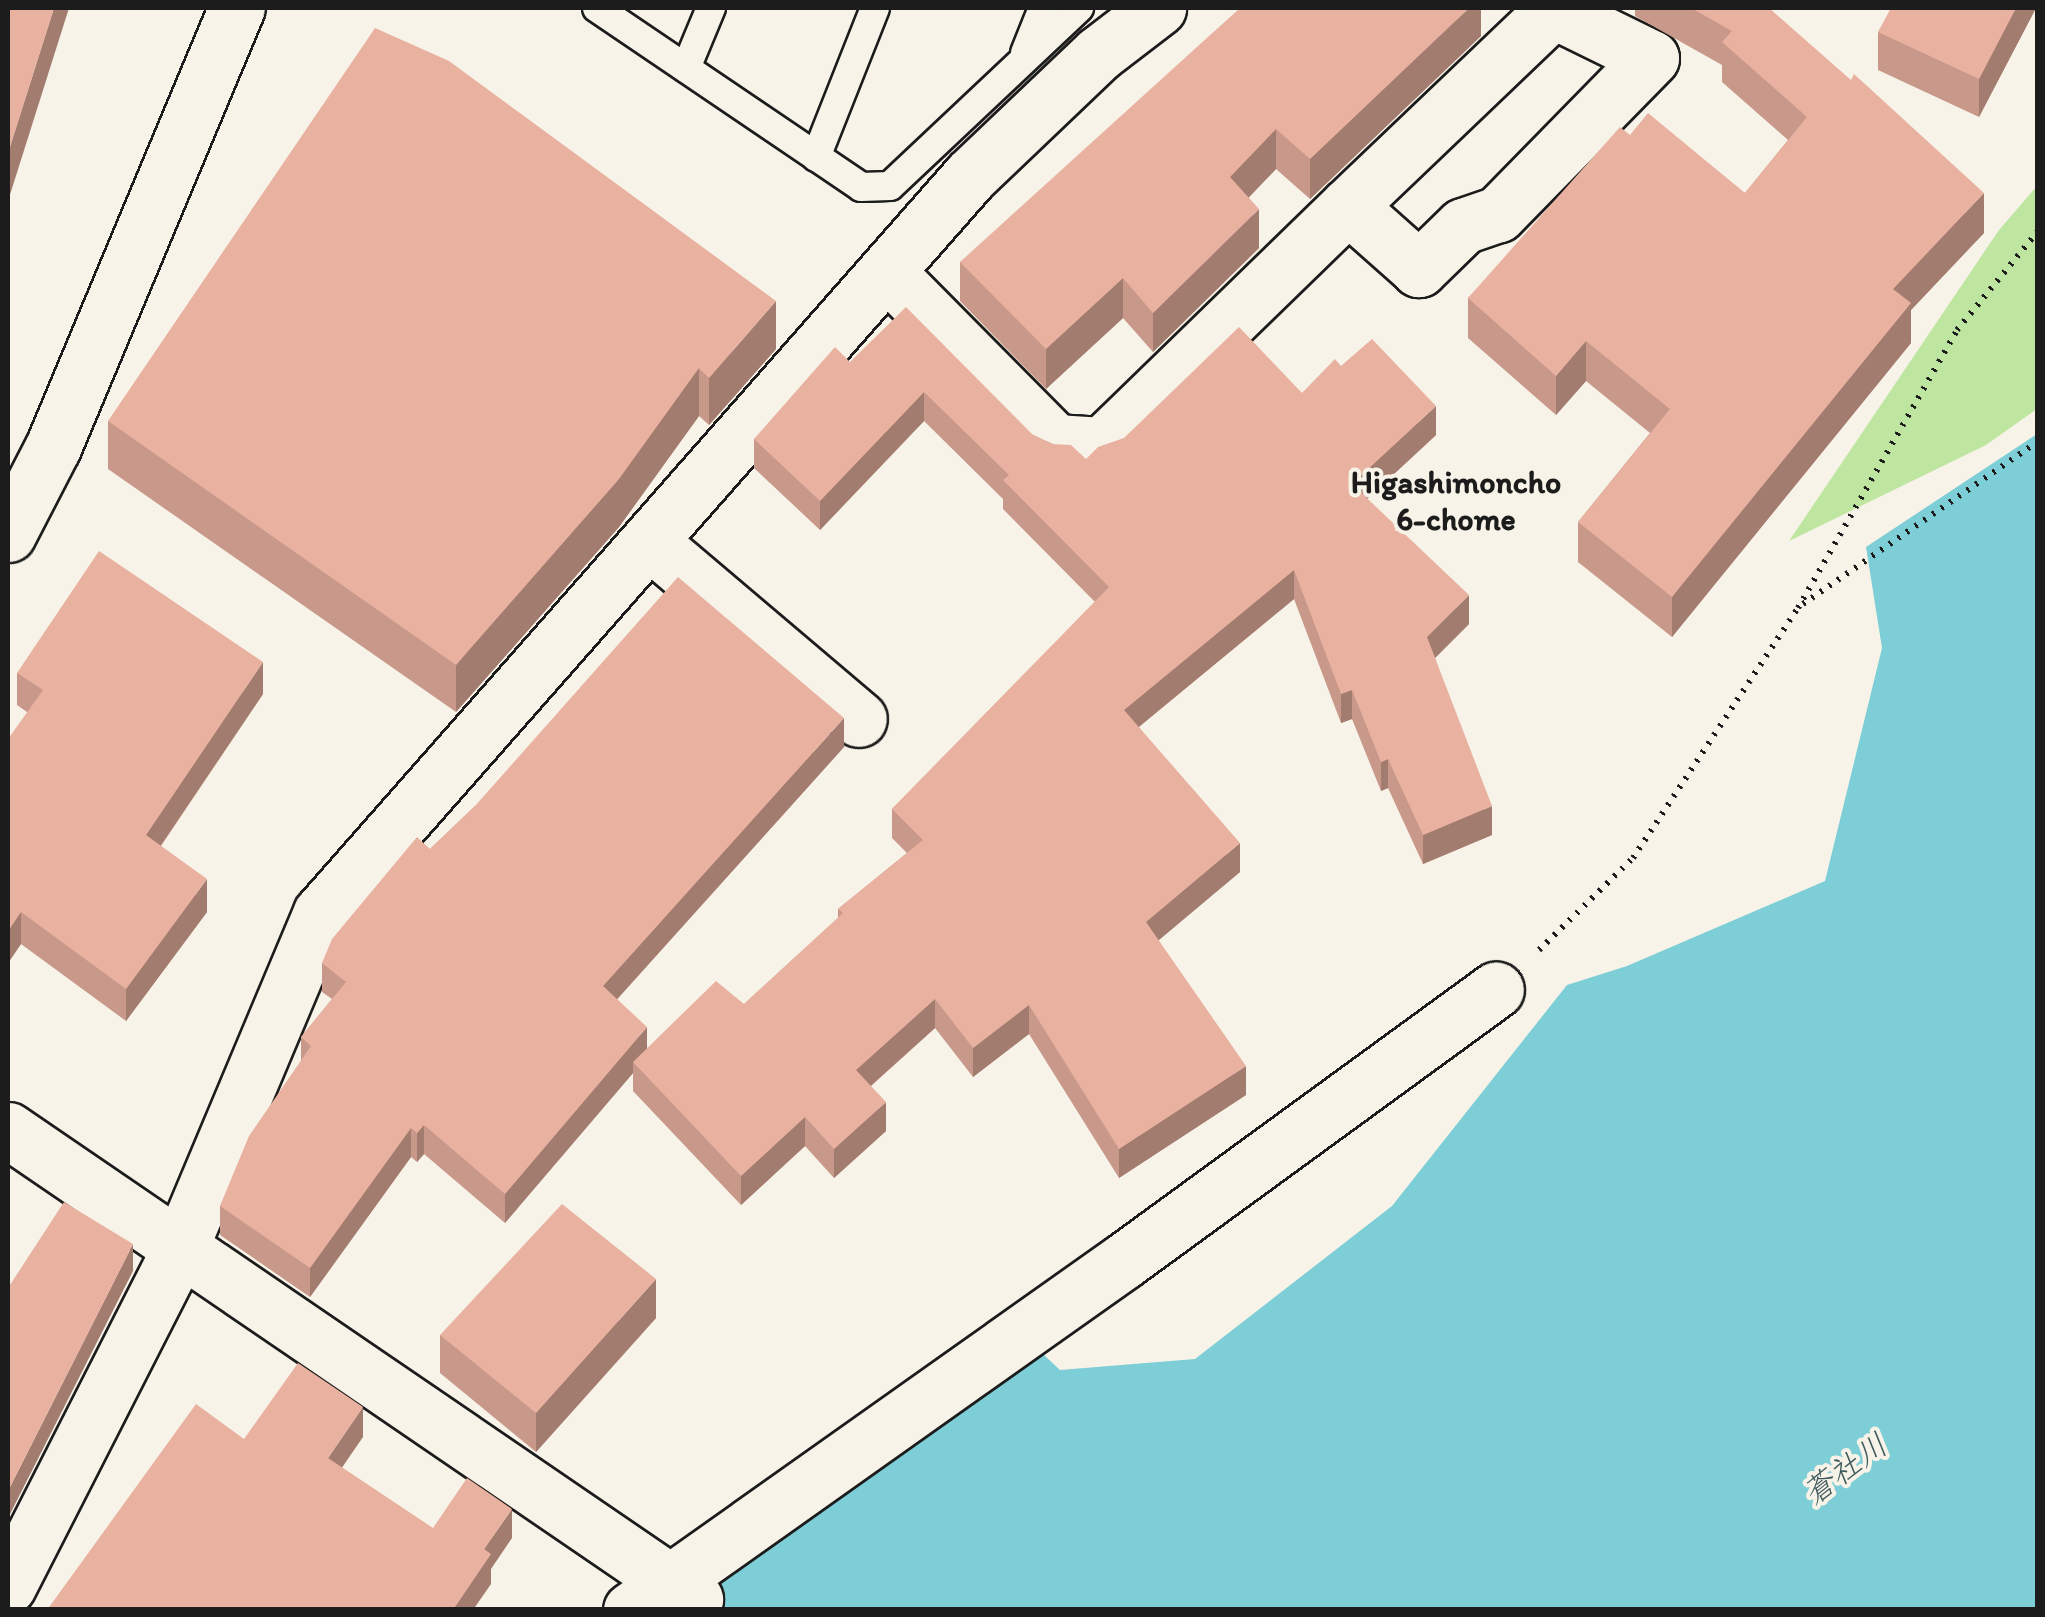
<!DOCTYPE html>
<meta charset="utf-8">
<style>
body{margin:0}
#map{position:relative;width:2045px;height:1617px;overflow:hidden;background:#f7f3e8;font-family:Itim,"Klee One",sans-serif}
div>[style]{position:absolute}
.green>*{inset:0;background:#bfe6a1}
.water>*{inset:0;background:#7dced6}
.path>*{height:6px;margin-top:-3px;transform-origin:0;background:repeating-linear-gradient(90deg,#1c1c1c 0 2.5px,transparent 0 10.5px)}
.roads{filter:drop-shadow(2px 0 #1c1c1c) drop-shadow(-2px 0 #1c1c1c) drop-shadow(0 2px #1c1c1c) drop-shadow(0 -2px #1c1c1c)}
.service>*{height:28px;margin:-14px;padding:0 14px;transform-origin:14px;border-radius:14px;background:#f7f3e8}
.minor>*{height:55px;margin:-27.5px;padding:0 27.5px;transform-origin:27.5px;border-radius:27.5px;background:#f7f3e8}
.tertiary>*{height:55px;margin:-27.5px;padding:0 27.5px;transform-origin:27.5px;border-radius:27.5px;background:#f7f3e8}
.wall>*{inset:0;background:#c8988a}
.shaded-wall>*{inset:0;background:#a37c70}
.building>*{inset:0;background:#e9b1a0}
span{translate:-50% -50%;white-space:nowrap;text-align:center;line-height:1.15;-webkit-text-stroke:8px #f7f3e8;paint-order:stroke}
.neighbourhood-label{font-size:32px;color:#1c1c1c;font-weight:700}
.water-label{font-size:32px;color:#3e5a5d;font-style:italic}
.frame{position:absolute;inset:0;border:10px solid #1c1c1c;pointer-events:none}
</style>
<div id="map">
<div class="green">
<div style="clip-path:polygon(2037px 186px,2037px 409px,1986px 445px,1789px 541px,1999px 230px)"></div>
</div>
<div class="water">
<div style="clip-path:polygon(2037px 434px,2037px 1609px,675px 1610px,714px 1576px,1044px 1355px,1060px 1370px,1195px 1359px,1392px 1206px,1567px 985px,1627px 966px,1825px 881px,1882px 648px,1866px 547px)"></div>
</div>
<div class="path">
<div style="left:1803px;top:604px;width:286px;rotate:-34.7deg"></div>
<div style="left:1539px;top:950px;width:132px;rotate:-44.4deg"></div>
<div style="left:1633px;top:858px;width:300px;rotate:-56.6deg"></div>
<div style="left:1798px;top:608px;width:320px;rotate:-60.2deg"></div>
<div style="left:1957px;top:330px;width:128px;rotate:-50.7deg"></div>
</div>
<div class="roads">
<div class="service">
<div style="left:597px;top:8px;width:319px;rotate:34.1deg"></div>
<div style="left:861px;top:187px;width:29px;rotate:-2deg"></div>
<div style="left:890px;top:186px;width:260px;rotate:-43.3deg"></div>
<div style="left:1025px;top:53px;width:48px;rotate:-68.2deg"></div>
<div style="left:686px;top:68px;width:65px;rotate:-67.4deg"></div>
<div style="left:816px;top:157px;width:160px;rotate:-68.4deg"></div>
</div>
<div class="minor">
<div style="left:887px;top:272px;width:239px;rotate:45.3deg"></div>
<div style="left:1055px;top:442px;width:47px;rotate:3.7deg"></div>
<div style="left:1102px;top:445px;width:343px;rotate:-44.2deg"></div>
<div style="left:1348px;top:206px;width:284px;rotate:-43.7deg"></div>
<div style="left:1553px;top:10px;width:109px;rotate:26.1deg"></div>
<div style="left:1651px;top:58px;width:219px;rotate:134.4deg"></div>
<div style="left:1498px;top:214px;width:37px;rotate:161deg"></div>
<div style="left:1463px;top:226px;width:62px;rotate:135.7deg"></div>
<div style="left:1419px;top:269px;width:95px;rotate:-138.4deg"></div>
<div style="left:649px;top:541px;width:275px;rotate:40.3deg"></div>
<div style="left:8px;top:1130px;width:832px;rotate:34.32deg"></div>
<div style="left:8px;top:1586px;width:379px;rotate:-63deg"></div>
<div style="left:180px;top:1248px;width:363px;rotate:-67.2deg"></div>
<div style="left:321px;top:913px;width:982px;rotate:-48.63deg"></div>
<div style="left:970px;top:176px;width:177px;rotate:-43.6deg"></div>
<div style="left:1098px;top:54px;width:76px;rotate:-37.5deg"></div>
<div style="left:631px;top:1610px;width:605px;rotate:-35.32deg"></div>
<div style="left:1125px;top:1260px;width:459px;rotate:-36.1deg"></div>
</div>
<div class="tertiary">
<div style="left:8px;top:534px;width:98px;rotate:-62.7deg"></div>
<div style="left:53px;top:447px;width:476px;rotate:-67.3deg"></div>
</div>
</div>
<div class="wall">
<div style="clip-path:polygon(1481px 8px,1481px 36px,1310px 199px,1276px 169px,1249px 197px,1259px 248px,1153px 352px,1123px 318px,1046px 389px,960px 301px,960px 262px)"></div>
<div style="clip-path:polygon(1635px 8px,1769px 8px,1984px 233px,1911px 310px,1911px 343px,1672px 637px,1578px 562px,1578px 522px,1650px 433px,1586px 381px,1556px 415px,1468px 338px,1468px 298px,1630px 135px,1745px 193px,1788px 140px,1722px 82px,1722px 65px,1635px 16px)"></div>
<div style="clip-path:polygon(2036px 8px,1979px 117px,1878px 70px,1878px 32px)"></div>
<div style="clip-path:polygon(776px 349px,709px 425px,699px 416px,619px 527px,456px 712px,108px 469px,108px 421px)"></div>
<div style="clip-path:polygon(850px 362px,1033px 435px,1086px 459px,1302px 393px,1341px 366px,1436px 435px,1367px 499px,1469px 624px,1435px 658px,1492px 835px,1423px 864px,1388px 788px,1381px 791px,1352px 719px,1341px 723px,1294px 599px,1139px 727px,1240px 872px,1158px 940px,1246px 1095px,1119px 1178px,1029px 1034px,973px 1077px,935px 1028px,871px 1086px,886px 1131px,834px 1178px,805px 1146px,741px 1205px,633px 1091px,633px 1073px,505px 1223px,424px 1154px,417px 1162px,411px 1157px,310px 1297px,220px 1235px,220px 1206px,301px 1061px,301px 1037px,332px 999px,322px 992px,322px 963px,430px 849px,475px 806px,844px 747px,617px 999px,647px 1048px,744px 1004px,838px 918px,838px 909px,907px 853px,892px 838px,892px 809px,1095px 602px,1003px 509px,1003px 499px,924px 421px,820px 530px,754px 468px,754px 439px)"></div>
<div style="clip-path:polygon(17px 673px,263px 694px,161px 846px,207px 912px,126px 1021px,21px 944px,8px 963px,27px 712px,17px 705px)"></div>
<div style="clip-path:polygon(656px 1318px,536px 1452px,440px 1373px,440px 1335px)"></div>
</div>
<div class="shaded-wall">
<div style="clip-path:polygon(54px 8px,69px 8px,8px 201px,8px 153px)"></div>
<div style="clip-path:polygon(1469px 8px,1481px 8px,1481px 36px,1310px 199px,1310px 159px)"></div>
<div style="clip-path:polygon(2016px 8px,2036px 8px,1979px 117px,1979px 79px)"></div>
<div style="clip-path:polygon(1276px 129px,1276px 169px,1230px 217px,1230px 177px)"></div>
<div style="clip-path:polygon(1984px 193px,1984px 233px,1911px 310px,1911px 343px,1672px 637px,1672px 597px,1893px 289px)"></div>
<div style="clip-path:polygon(1259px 209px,1259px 248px,1153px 352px,1153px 313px)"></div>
<div style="clip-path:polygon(1123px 278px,1123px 318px,1046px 389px,1046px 349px)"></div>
<div style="clip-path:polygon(776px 301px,776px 349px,709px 425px,709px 378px)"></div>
<div style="clip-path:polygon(1586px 341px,1586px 381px,1556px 415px,1556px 376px)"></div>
<div style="clip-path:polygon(699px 368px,699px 416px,619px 527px,456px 712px,456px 665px)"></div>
<div style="clip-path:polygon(924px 392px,924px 421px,820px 530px,820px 501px)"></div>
<div style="clip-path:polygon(1436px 406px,1436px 435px,1352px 513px,1352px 484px)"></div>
<div style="clip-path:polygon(1294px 570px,1294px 599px,1124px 739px,1124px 710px)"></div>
<div style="clip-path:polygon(1469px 595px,1469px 624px,1427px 666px,1427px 637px)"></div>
<div style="clip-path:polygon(263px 662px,263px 694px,146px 867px,146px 835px)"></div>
<div style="clip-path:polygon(1352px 690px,1352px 719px,1341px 723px,1341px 694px)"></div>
<div style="clip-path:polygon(844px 718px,844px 747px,603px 1015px,603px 986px)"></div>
<div style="clip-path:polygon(1388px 759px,1388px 788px,1381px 791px,1381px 762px)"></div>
<div style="clip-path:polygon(1492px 806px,1492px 835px,1423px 864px,1423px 835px)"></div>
<div style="clip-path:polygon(1240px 843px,1240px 872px,1146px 951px,1146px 922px)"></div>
<div style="clip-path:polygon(207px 879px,207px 912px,126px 1021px,126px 989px)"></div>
<div style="clip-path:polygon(21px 912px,21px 944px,8px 963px,8px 931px)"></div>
<div style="clip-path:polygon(935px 999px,935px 1028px,856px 1099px,856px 1070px)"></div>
<div style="clip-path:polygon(1029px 1005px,1029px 1034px,973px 1077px,973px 1048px)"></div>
<div style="clip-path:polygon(647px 1027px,647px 1056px,633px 1062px,633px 1073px,505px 1223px,505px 1194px)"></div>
<div style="clip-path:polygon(1246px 1066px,1246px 1095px,1119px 1178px,1119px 1149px)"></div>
<div style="clip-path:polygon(886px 1102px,886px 1131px,834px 1178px,834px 1149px)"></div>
<div style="clip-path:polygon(805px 1117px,805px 1146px,741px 1205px,741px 1176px)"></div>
<div style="clip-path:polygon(424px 1125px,424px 1154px,417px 1162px,417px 1133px)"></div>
<div style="clip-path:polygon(411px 1128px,411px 1157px,310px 1297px,310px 1268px)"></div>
<div style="clip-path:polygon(133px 1244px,133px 1271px,8px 1518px,8px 1491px)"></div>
<div style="clip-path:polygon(656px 1279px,656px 1318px,536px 1452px,536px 1413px)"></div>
<div style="clip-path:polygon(363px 1407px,363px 1437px,328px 1488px,328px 1458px)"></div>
<div style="clip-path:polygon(512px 1509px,512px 1538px,491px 1569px,491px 1584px,473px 1610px,453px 1610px,484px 1549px)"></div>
</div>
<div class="building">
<div style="clip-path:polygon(8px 8px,54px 8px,8px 153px)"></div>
<div style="clip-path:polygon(1240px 8px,1469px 8px,1310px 159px,1276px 129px,1230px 177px,1259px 209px,1153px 313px,1123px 278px,1046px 349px,960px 262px)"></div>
<div style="clip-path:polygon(1691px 8px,1769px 8px,1851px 80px,1854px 74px,1984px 193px,1893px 289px,1911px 303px,1672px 597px,1578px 522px,1670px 409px,1586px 341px,1556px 376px,1468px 298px,1620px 127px,1630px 135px,1648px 113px,1745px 193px,1807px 117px,1722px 42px,1732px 31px)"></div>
<div style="clip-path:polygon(1891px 8px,2016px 8px,1979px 79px,1878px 32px)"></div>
<div style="clip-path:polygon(375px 28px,449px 61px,776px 301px,709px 378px,699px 368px,619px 479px,456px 665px,108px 421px)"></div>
<div style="clip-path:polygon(906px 307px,1033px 435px,1052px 444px,1071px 445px,1086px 459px,1098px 447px,1124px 438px,1239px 327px,1302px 393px,1335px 359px,1341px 366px,1372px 339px,1436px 406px,1352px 484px,1469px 595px,1427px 637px,1492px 806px,1423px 835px,1388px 759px,1381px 762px,1352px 690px,1341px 694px,1294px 570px,1124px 710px,1240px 843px,1146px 922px,1246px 1066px,1119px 1149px,1029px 1005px,973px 1048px,935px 999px,856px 1070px,886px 1102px,834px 1149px,805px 1117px,741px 1176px,633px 1062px,716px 981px,744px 1004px,843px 913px,838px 909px,923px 840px,892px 809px,1109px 587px,1003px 480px,1009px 475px,924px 392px,820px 501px,754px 439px,835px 347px,850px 362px)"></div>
<div style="clip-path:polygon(99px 551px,263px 662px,146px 835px,207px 879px,126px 989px,21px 912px,8px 931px,8px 739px,43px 690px,17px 673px)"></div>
<div style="clip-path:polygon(678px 577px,844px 718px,603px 986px,647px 1027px,505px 1194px,424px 1125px,417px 1133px,411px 1128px,310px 1268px,220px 1206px,249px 1136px,311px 1046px,301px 1037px,346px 982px,322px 963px,332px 939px,417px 837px,430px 849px,475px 806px)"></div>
<div style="clip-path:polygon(64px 1202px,133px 1244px,8px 1491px,8px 1288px)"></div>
<div style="clip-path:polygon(562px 1204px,656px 1279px,536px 1413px,440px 1335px)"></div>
<div style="clip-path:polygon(298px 1363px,363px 1407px,328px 1458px,433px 1528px,467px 1478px,512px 1509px,484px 1549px,491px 1554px,453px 1610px,47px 1610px,196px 1404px,244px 1439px)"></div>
</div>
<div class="neighbourhood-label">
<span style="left:1456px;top:501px">Higashimoncho<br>6-chome</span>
</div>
<div class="water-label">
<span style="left:1845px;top:1469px;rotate:-36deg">蒼社川</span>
</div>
<div class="frame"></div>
</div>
